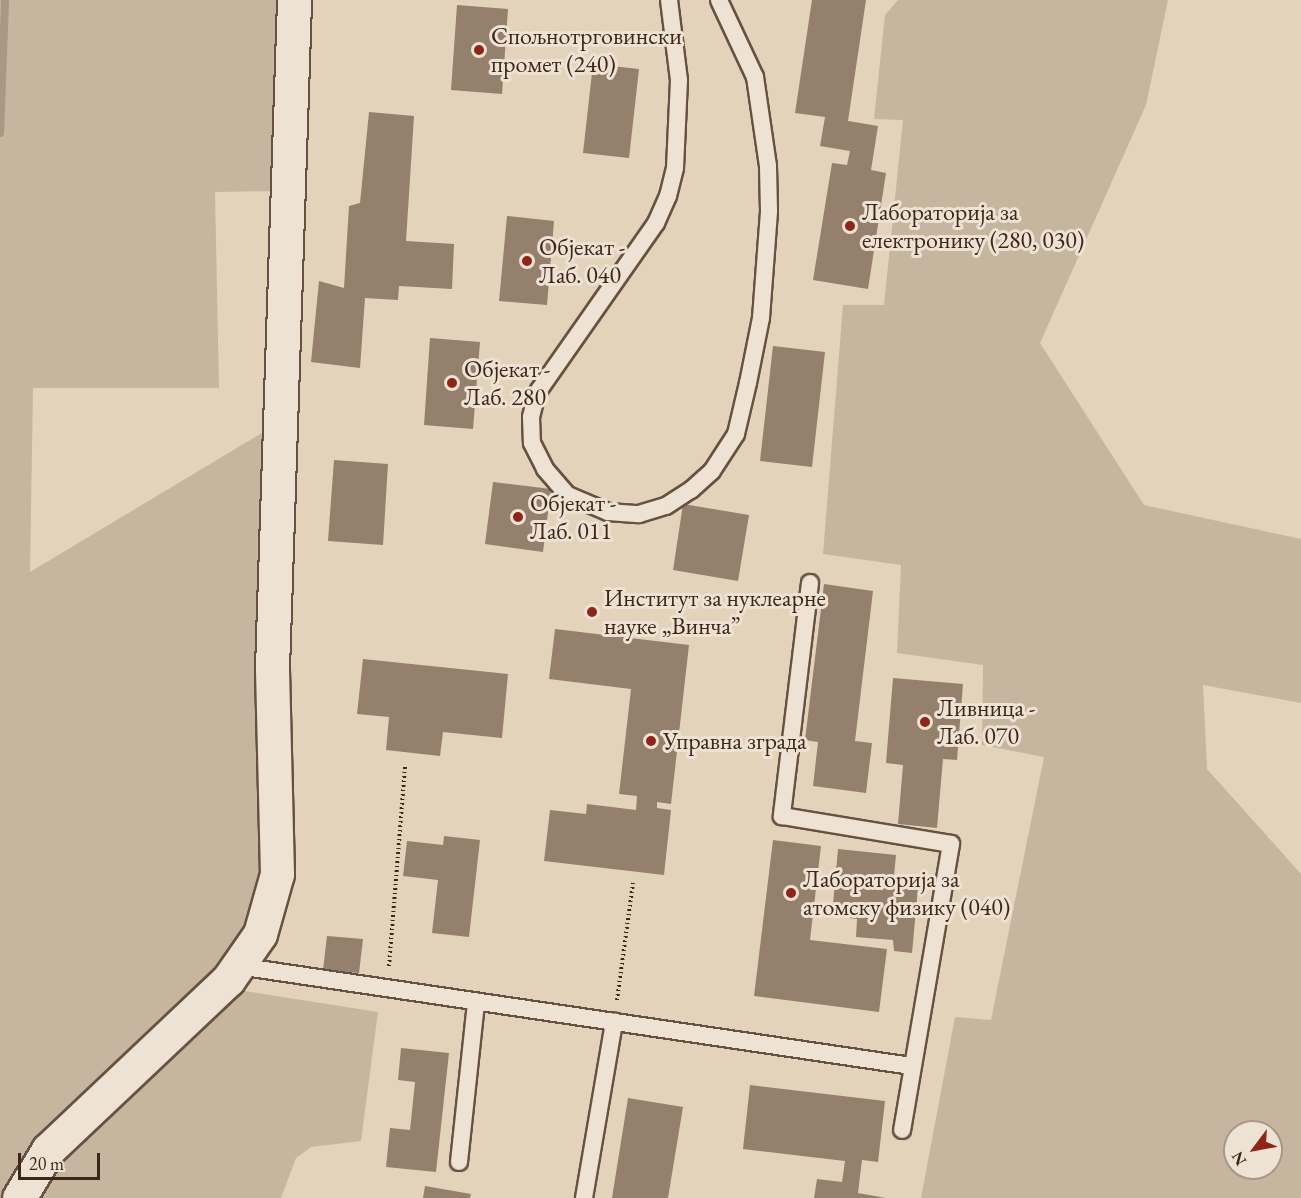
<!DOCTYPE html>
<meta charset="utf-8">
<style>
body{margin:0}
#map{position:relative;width:1301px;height:1198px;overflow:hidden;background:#e3d3bb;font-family:"EB Garamond",serif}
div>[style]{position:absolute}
.green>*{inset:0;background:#c7b69f}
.stream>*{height:8px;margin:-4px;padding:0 4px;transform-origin:4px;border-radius:4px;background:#ab9884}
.building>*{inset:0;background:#94806d}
.path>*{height:4px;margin-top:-2px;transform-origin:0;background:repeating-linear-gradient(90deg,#3e2619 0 1.5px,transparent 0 4.5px)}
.roads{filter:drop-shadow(2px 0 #675142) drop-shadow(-2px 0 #675142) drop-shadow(0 2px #675142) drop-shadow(0 -2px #675142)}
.lane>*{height:16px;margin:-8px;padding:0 8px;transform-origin:8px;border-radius:8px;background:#ede2d3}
.street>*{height:33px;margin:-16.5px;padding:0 16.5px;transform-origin:16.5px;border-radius:16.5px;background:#ede2d3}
.dots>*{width:16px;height:16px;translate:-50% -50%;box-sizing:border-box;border:3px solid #ede2d3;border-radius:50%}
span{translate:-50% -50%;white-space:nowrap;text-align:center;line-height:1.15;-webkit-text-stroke:6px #ede2d3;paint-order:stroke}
.poi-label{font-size:24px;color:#3e2619}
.left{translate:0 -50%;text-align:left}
.north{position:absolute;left:1223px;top:1120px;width:60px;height:60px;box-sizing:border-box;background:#ede2d3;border:2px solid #a79789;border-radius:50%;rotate:238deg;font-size:16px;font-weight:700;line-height:24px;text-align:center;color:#3e2619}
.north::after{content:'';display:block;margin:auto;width:21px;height:27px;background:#8f2418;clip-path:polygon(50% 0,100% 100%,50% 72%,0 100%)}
.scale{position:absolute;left:18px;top:1153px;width:82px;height:27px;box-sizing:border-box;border:3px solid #3e2619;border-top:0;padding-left:8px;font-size:18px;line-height:21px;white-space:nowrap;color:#3e2619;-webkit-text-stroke:4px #ede2d3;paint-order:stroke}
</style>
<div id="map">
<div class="green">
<div style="clip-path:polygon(0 0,284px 0,280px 191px,215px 192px,219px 388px,33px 388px,30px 572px,272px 427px,267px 875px,251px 935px,10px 1198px,0 1198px)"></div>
<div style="clip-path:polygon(evenodd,898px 0,1168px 0,1146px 105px,1040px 343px,1144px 505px,1301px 539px,1301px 703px,1203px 685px,1207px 769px,1301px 874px,1301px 1198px,921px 1198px,955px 1017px,991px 1020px,1044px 757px,982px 745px,983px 665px,897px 653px,901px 565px,823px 554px,843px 305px,884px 305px,903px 120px,874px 119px,885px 15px,898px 0,1235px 1132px,1271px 1132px,1271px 1168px,1235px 1168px,1235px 1132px)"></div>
<div style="clip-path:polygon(238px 990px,378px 1012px,361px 1141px,311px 1147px,296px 1158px,281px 1198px,35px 1198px,59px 1161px)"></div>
</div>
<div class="stream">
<div style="left:0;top:133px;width:133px;rotate:-87.8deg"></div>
</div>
<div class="building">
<div style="clip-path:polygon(812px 0,866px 0,848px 121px,878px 126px,871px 170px,886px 173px,868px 289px,813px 280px,832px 163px,847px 165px,850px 151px,820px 146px,825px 117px,795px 113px)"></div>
<div style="clip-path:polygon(457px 5px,508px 9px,502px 94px,451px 90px)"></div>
<div style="clip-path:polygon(593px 64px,639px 69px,629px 158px,583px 153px)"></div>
<div style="clip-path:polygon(369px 112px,414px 116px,406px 241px,454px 244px,452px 289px,399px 286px,398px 300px,365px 298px,360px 368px,311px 362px,319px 281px,344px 288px,349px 206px,360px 203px)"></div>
<div style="clip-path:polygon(507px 216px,554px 221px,547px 305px,499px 301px)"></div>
<div style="clip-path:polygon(430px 338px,480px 342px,473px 429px,424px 425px)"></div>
<div style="clip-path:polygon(773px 346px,825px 352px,812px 467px,760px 461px)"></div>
<div style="clip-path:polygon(334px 460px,388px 464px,383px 545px,328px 541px)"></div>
<div style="clip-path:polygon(493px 482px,551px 489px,543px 552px,485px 544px)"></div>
<div style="clip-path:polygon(683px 504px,749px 515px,738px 581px,673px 570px)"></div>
<div style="clip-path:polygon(824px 584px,873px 591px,855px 741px,872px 743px,866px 793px,813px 786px,818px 742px,805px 740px)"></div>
<div style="clip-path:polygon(555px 629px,689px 645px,671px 804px,657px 802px,657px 808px,671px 810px,664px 875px,544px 861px,550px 810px,586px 814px,587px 804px,636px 810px,637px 796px,619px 794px,631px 689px,549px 679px)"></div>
<div style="clip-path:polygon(363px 659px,508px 674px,502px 738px,443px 732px,440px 756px,386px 750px,389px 717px,357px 714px)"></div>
<div style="clip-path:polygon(893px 678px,963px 684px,957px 760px,943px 759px,937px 828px,898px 824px,903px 765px,886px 763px)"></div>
<div style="clip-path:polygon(444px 836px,480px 840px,469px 937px,432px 933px,438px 880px,403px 876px,407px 841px,443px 845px)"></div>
<div style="clip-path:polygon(773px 840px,821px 846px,810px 940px,887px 949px,879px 1012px,754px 996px)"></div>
<div style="clip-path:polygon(838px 849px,896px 855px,893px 886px,918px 888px,912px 953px,894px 951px,893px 940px,856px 937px,857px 919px,832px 916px)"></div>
<div style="clip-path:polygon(327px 936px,363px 939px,359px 973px,323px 970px)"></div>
<div style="clip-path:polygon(401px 1048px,449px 1053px,436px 1172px,386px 1167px,390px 1128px,410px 1130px,415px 1082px,398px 1080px)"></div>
<div style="clip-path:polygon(750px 1085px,885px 1101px,878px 1162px,862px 1160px,858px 1193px,886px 1198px,814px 1198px,817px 1179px,842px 1182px,845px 1161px,743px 1149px)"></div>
<div style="clip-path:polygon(628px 1098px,683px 1107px,668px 1198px,612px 1198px)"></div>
<div style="clip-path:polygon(425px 1186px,471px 1194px,470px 1198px,423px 1198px)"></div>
</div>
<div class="path">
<div style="left:389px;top:966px;width:201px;rotate:-85.4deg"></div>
<div style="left:617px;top:1000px;width:118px;rotate:-82.2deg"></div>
</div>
<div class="roads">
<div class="lane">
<div style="left:669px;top:0;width:81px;rotate:82.9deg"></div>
<div style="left:679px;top:80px;width:88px;rotate:92.6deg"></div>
<div style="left:675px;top:168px;width:29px;rotate:104deg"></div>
<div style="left:668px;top:196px;width:30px;rotate:114deg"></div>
<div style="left:656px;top:223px;width:208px;rotate:125deg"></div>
<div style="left:537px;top:393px;width:25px;rotate:104deg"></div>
<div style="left:531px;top:417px;width:26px;rotate:88deg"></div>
<div style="left:532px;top:443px;width:29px;rotate:63deg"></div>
<div style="left:545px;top:469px;width:35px;rotate:49deg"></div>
<div style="left:568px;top:495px;width:43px;rotate:23deg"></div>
<div style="left:608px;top:512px;width:31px;rotate:4deg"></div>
<div style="left:639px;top:514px;width:28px;rotate:-17deg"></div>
<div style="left:666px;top:506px;width:30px;rotate:-33deg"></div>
<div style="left:691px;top:490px;width:28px;rotate:-42deg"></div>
<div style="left:712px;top:471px;width:44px;rotate:-57deg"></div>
<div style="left:736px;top:434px;width:52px;rotate:-76.8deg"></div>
<div style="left:748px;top:383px;width:66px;rotate:-78.7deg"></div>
<div style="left:761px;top:318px;width:107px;rotate:-85.7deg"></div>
<div style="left:769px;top:211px;width:45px;rotate:-91.3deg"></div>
<div style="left:768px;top:166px;width:90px;rotate:-98.3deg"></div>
<div style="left:755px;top:77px;width:85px;rotate:-115.1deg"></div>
<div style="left:810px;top:583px;width:235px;rotate:96.9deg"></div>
<div style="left:782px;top:816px;width:171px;rotate:9.4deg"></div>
<div style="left:951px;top:844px;width:290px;rotate:99.7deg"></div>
<div style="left:238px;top:966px;width:680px;rotate:8.45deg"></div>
<div style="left:459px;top:1162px;width:161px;rotate:-83.9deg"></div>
<div style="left:584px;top:1198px;width:179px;rotate:-80.3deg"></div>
</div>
<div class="street">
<div style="left:19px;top:1198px;width:56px;rotate:-58.9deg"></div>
<div style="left:48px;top:1150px;width:248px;rotate:-43.4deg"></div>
<div style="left:228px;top:980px;width:56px;rotate:-55.2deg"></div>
<div style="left:260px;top:934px;width:62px;rotate:-74.2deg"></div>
<div style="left:277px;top:874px;width:206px;rotate:-91.4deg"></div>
<div style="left:272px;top:668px;width:668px;rotate:-88.11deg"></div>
</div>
</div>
<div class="dots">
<div style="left:479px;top:50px;background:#8f2418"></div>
<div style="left:850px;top:226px;background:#8f2418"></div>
<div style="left:527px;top:261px;background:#8f2418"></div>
<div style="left:452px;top:383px;background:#8f2418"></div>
<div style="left:518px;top:517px;background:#8f2418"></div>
<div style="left:592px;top:612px;background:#8f2418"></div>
<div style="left:925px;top:722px;background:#8f2418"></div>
<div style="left:651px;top:741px;background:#8f2418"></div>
<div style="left:791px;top:893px;background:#8f2418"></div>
</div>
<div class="poi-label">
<span class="left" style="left:491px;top:50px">Спољнотрговински<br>промет (240)</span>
<span class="left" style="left:862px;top:226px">Лабораторија за<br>електронику (280, 030)</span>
<span class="left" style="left:539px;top:261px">Објекат -<br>Лаб. 040</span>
<span class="left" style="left:464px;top:383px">Објекат -<br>Лаб. 280</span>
<span class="left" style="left:530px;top:517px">Објекат -<br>Лаб. 011</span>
<span class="left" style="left:604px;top:612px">Институт за нуклеарне<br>науке „Винча”</span>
<span class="left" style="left:937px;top:722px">Ливница -<br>Лаб. 070</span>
<span class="left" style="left:663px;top:741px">Управна зграда</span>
<span class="left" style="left:803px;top:893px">Лабораторија за<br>атомску физику (040)</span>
</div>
<div class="north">N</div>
<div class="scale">20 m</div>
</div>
